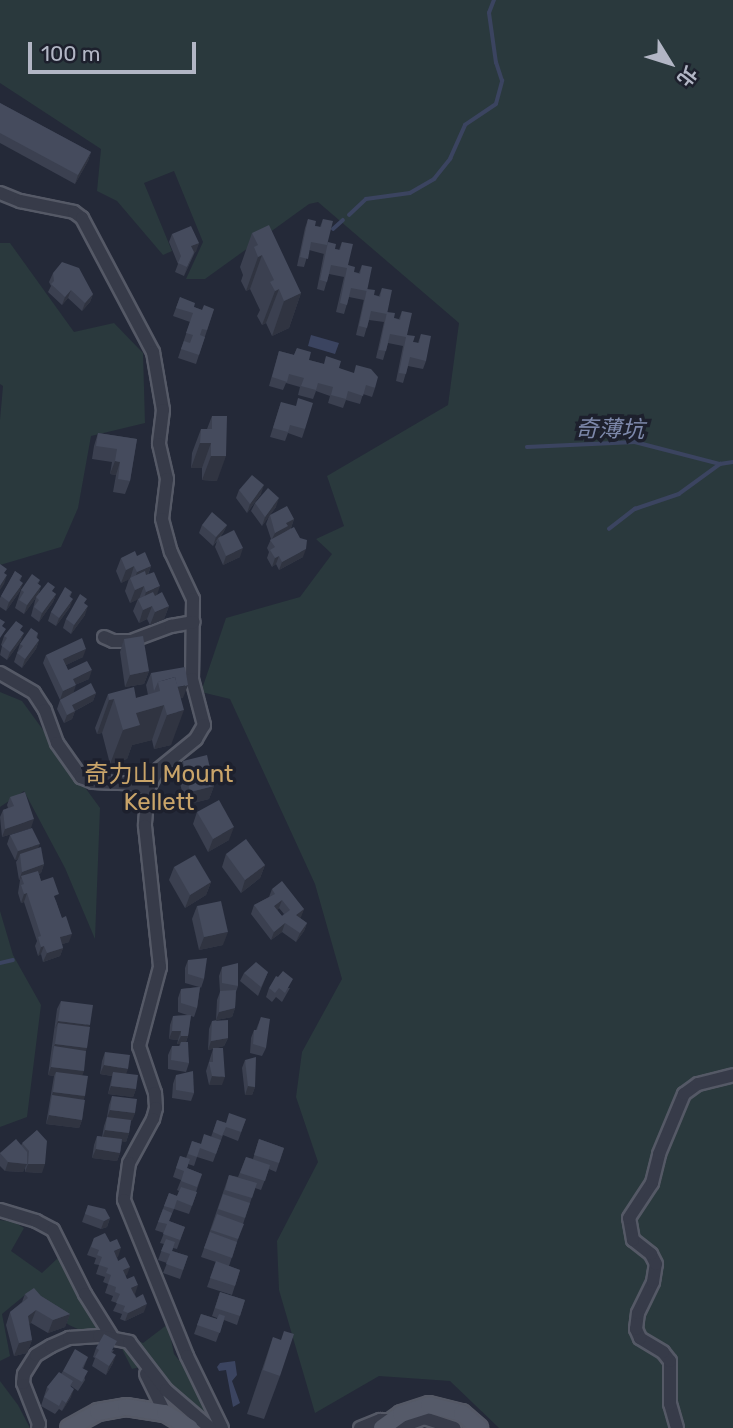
<!DOCTYPE html>
<meta charset="utf-8">
<style>
body{margin:0}
#map{position:relative;width:733px;height:1428px;overflow:hidden;background:#242938;font-family:Rubik,"Noto Sans TC",sans-serif}
div>[style]{position:absolute}
.green>*{inset:0;background:#2a393d}
.water>*{inset:0;background:#3b4460}
.stream>*{height:3.5px;margin:-1.75px;padding:0 1.75px;transform-origin:1.75px;border-radius:1.75px;background:#3b4460}
.roads{filter:drop-shadow(2px 0 #555966) drop-shadow(-2px 0 #555966) drop-shadow(0 2px #555966) drop-shadow(0 -2px #555966)}
.minor>*{height:12px;margin:-6px;padding:0 6px;transform-origin:6px;border-radius:6px;background:#373b49}
.major>*{height:16px;margin:-8px;padding:0 8px;transform-origin:8px;border-radius:8px;background:#555a69}
.wall>*{inset:0;background:#3b4050}
.shaded-wall>*{inset:0;background:#303441}
.building>*{inset:0;background:#454b5d}
span{translate:-50% -50%;white-space:nowrap;text-align:center;line-height:1.15;-webkit-text-stroke:7px #1d202d;paint-order:stroke}
.water-label{font-size:23px;color:#7d88aa;font-style:italic}
.quarter-label{font-size:24px;color:#c9a469}
.north{position:absolute;left:635px;top:28px;width:70px;height:70px;-webkit-text-stroke:5px #1d202d;paint-order:stroke;rotate:128deg;font-size:19px;font-weight:700;line-height:28px;text-align:center;color:#b2b6c5}
.north::after{content:'';display:block;margin:auto;width:24px;height:32px;background:#b2b6c5;clip-path:polygon(50% 0,100% 100%,50% 72%,0 100%)}
.scale{position:absolute;left:28px;top:42px;width:168px;height:32px;box-sizing:border-box;border:4px solid #b2b6c5;border-top:0;padding-left:9px;font-size:21px;line-height:24px;white-space:nowrap;color:#b2b6c5;-webkit-text-stroke:5px #1d202d;paint-order:stroke}
</style>
<div id="map">
<div class="green">
<div style="clip-path:polygon(0 0,733px 0,733px 1428px,499px 1428px,450px 1381px,379px 1376px,315px 1413px,279px 1290px,277px 1241px,318px 1162px,296px 1097px,302px 1052px,342px 979px,315px 884px,230px 699px,201px 692px,226px 618px,300px 597px,332px 554px,316px 539px,344px 526px,327px 476px,448px 405px,459px 323px,318px 202px,309px 204px,205px 279px,186px 279px,203px 242px,174px 171px,144px 183px,172px 251px,163px 255px,117px 201px,97px 191px,101px 149px,0 83px)"></div>
<div style="clip-path:polygon(0 243px,10px 243px,74px 332px,114px 323px,143px 353px,145px 423px,91px 436px,78px 508px,61px 547px,0 565px,0 420px,3px 386px,0 384px)"></div>
<div style="clip-path:polygon(0 692px,22px 701px,100px 808px,95px 939px,65px 868px,24px 791px,0 807px)"></div>
<div style="clip-path:polygon(0 911px,13px 955px,41px 1005px,27px 1117px,0 1127px)"></div>
<div style="clip-path:polygon(0 1220px,14px 1222px,24px 1228px,11px 1251px,42px 1273px,60px 1256px,113px 1330px,143px 1343px,168px 1324px,174px 1354px,190px 1374px,211px 1426px,176px 1392px,154px 1363px,132px 1369px,122px 1349px,69px 1325px,39px 1301px,25px 1295px,2px 1314px,10px 1356px,0 1361px)"></div>
<div style="clip-path:polygon(0 1381px,18px 1405px,30px 1428px,0 1428px)"></div>
</div>
<div class="water">
<div style="clip-path:polygon(311px 335px,339px 343px,335px 354px,308px 346px)"></div>
<div style="clip-path:polygon(235px 1361px,237px 1375px,232px 1381px,240px 1403px,233px 1407px,226px 1370px,219px 1371px,217px 1367px,220px 1363px)"></div>
</div>
<div class="stream">
<div style="left:349px;top:215px;width:23px;rotate:-43deg"></div>
<div style="left:366px;top:199px;width:44px;rotate:-7.8deg"></div>
<div style="left:410px;top:193px;width:28px;rotate:-30deg"></div>
<div style="left:434px;top:179px;width:26px;rotate:-51deg"></div>
<div style="left:450px;top:159px;width:37px;rotate:-66deg"></div>
<div style="left:465px;top:125px;width:37px;rotate:-34deg"></div>
<div style="left:496px;top:104px;width:24px;rotate:-75deg"></div>
<div style="left:502px;top:81px;width:19px;rotate:-108deg"></div>
<div style="left:496px;top:63px;width:50px;rotate:-98deg"></div>
<div style="left:489px;top:13px;width:14px;rotate:-69deg"></div>
<div style="left:333px;top:229px;width:13px;rotate:-42deg"></div>
<div style="left:527px;top:447px;width:108px;rotate:-2.7deg"></div>
<div style="left:635px;top:442px;width:88px;rotate:14.5deg"></div>
<div style="left:720px;top:464px;width:13px;rotate:-9deg"></div>
<div style="left:609px;top:529px;width:33px;rotate:-38deg"></div>
<div style="left:635px;top:509px;width:46px;rotate:-18.8deg"></div>
<div style="left:679px;top:494px;width:51px;rotate:-36.2deg"></div>
<div style="left:0;top:963px;width:13px;rotate:-13deg"></div>
</div>
<div class="roads">
<div class="minor">
<div style="left:0;top:193px;width:22px;rotate:22deg"></div>
<div style="left:20px;top:201px;width:55px;rotate:11.5deg"></div>
<div style="left:74px;top:212px;width:10px;rotate:37deg"></div>
<div style="left:82px;top:218px;width:152px;rotate:62.1deg"></div>
<div style="left:153px;top:352px;width:59px;rotate:80.2deg"></div>
<div style="left:163px;top:410px;width:34px;rotate:97deg"></div>
<div style="left:159px;top:444px;width:36px;rotate:77deg"></div>
<div style="left:167px;top:479px;width:40px;rotate:97.1deg"></div>
<div style="left:162px;top:519px;width:34px;rotate:75deg"></div>
<div style="left:171px;top:552px;width:52px;rotate:64.9deg"></div>
<div style="left:193px;top:599px;width:80px;rotate:90.7deg"></div>
<div style="left:192px;top:679px;width:48px;rotate:75.4deg"></div>
<div style="left:204px;top:725px;width:16px;rotate:120deg"></div>
<div style="left:196px;top:739px;width:49px;rotate:140.8deg"></div>
<div style="left:158px;top:770px;width:21px;rotate:118deg"></div>
<div style="left:148px;top:789px;width:37px;rotate:95deg"></div>
<div style="left:145px;top:826px;width:142px;rotate:83.9deg"></div>
<div style="left:160px;top:967px;width:82px;rotate:104.9deg"></div>
<div style="left:139px;top:1046px;width:50px;rotate:71.2deg"></div>
<div style="left:155px;top:1093px;width:15px;rotate:86deg"></div>
<div style="left:156px;top:1108px;width:11px;rotate:105deg"></div>
<div style="left:153px;top:1119px;width:50px;rotate:118.6deg"></div>
<div style="left:129px;top:1163px;width:37px;rotate:98deg"></div>
<div style="left:124px;top:1200px;width:168px;rotate:68deg"></div>
<div style="left:187px;top:1356px;width:80px;rotate:64.1deg"></div>
<div style="left:104px;top:637px;width:10px;rotate:24deg"></div>
<div style="left:113px;top:641px;width:18px"></div>
<div style="left:131px;top:641px;width:43px;rotate:-20.6deg"></div>
<div style="left:171px;top:626px;width:23px;rotate:-10deg"></div>
<div style="left:0;top:673px;width:39px;rotate:30deg"></div>
<div style="left:34px;top:693px;width:20px;rotate:57deg"></div>
<div style="left:45px;top:710px;width:35px;rotate:70deg"></div>
<div style="left:57px;top:743px;width:42px;rotate:54.8deg"></div>
<div style="left:81px;top:777px;width:13px;rotate:23deg"></div>
<div style="left:93px;top:782px;width:33px;rotate:2deg"></div>
<div style="left:126px;top:783px;width:23px;rotate:15deg"></div>
<div style="left:0;top:1210px;width:38px;rotate:17deg"></div>
<div style="left:36px;top:1221px;width:19px;rotate:28deg"></div>
<div style="left:53px;top:1230px;width:72px;rotate:63.4deg"></div>
<div style="left:85px;top:1294px;width:51px;rotate:57.9deg"></div>
<div style="left:146px;top:1374px;width:43px;rotate:64deg"></div>
<div style="left:38px;top:1428px;width:4px;rotate:-76deg"></div>
<div style="left:39px;top:1424px;width:44px;rotate:-111.3deg"></div>
<div style="left:23px;top:1383px;width:9px;rotate:-84deg"></div>
<div style="left:24px;top:1374px;width:22px;rotate:-58deg"></div>
<div style="left:36px;top:1355px;width:17px;rotate:-31deg"></div>
<div style="left:51px;top:1346px;width:20px;rotate:-24deg"></div>
<div style="left:69px;top:1338px;width:30px;rotate:-4deg"></div>
<div style="left:99px;top:1336px;width:31px;rotate:11deg"></div>
<div style="left:129px;top:1342px;width:61px;rotate:52.4deg"></div>
<div style="left:166px;top:1390px;width:58px;rotate:40.8deg"></div>
<div style="left:360px;top:1428px;width:22px;rotate:-22deg"></div>
<div style="left:380px;top:1420px;width:11px"></div>
<div style="left:397px;top:1428px;width:29px;rotate:-20deg"></div>
<div style="left:424px;top:1418px;width:32px;rotate:18deg"></div>
<div style="left:677px;top:1428px;width:25px;rotate:-106deg"></div>
<div style="left:670px;top:1404px;width:43px;rotate:-90deg"></div>
<div style="left:670px;top:1361px;width:11px;rotate:-128deg"></div>
<div style="left:663px;top:1352px;width:27px;rotate:-149deg"></div>
<div style="left:640px;top:1338px;width:10px;rotate:-114deg"></div>
<div style="left:636px;top:1329px;width:16px;rotate:-83deg"></div>
<div style="left:638px;top:1313px;width:34px;rotate:-64deg"></div>
<div style="left:653px;top:1282px;width:18px;rotate:-81deg"></div>
<div style="left:656px;top:1264px;width:11px;rotate:-117deg"></div>
<div style="left:651px;top:1254px;width:23px;rotate:-142deg"></div>
<div style="left:633px;top:1240px;width:22px;rotate:-100deg"></div>
<div style="left:629px;top:1218px;width:42px;rotate:-56.7deg"></div>
<div style="left:652px;top:1183px;width:30px;rotate:-76deg"></div>
<div style="left:659px;top:1154px;width:65px;rotate:-67.4deg"></div>
<div style="left:684px;top:1094px;width:17px;rotate:-36deg"></div>
<div style="left:698px;top:1084px;width:36px;rotate:-14deg"></div>
</div>
<div class="major">
<div style="left:69px;top:1428px;width:33px;rotate:-29deg"></div>
<div style="left:98px;top:1412px;width:28px;rotate:-10deg"></div>
<div style="left:126px;top:1407px;width:39px;rotate:9deg"></div>
<div style="left:165px;top:1413px;width:29px;rotate:31deg"></div>
<div style="left:382px;top:1428px;width:24px;rotate:-36deg"></div>
<div style="left:401px;top:1414px;width:29px;rotate:-18deg"></div>
<div style="left:429px;top:1405px;width:34px;rotate:14deg"></div>
<div style="left:462px;top:1413px;width:23px;rotate:41deg"></div>
</div>
</div>
<div class="wall">
<div style="clip-path:polygon(0 103px,91px 152px,88px 161px,75px 184px,0 143px)"></div>
<div style="clip-path:polygon(308px 219px,315px 226px,320px 227px,323px 219px,328px 243px,335px 249px,339px 250px,342px 242px,348px 265px,354px 272px,359px 273px,362px 265px,367px 290px,374px 295px,379px 296px,382px 288px,387px 312px,394px 318px,399px 319px,402px 311px,407px 335px,413px 342px,418px 343px,421px 334px,426px 361px,423px 369px,408px 366px,403px 383px,396px 381px,403px 346px,388px 343px,383px 360px,376px 358px,384px 322px,369px 320px,364px 337px,356px 335px,364px 299px,364px 300px,349px 297px,344px 314px,336px 312px,344px 277px,329px 274px,324px 291px,317px 289px,324px 253px,324px 254px,309px 250px,304px 267px,297px 266px,305px 228px)"></div>
<div style="clip-path:polygon(252px 233px,301px 293px,289px 328px,272px 336px,266px 323px,262px 325px,257px 316px,260px 310px,250px 289px,246px 291px,241px 281px,243px 275px,240px 267px)"></div>
<div style="clip-path:polygon(172px 234px,199px 243px,184px 276px,175px 272px,178px 264px,169px 242px)"></div>
<div style="clip-path:polygon(53px 273px,93px 294px,90px 302px,82px 311px,68px 298px,62px 305px,48px 292px,51px 286px,49px 282px)"></div>
<div style="clip-path:polygon(180px 297px,194px 307px,202px 310px,214px 309px,196px 364px,178px 358px,190px 322px,173px 316px)"></div>
<div style="clip-path:polygon(297px 348px,309px 360px,339px 368px,375px 388px,372px 397px,363px 394px,360px 404px,346px 400px,343px 408px,328px 403px,330px 396px,316px 391px,313px 399px,298px 395px,300px 387px,286px 383px,283px 390px,269px 386px,279px 351px,294px 355px)"></div>
<div style="clip-path:polygon(281px 402px,305px 429px,302px 438px,288px 433px,285px 441px,270px 437px)"></div>
<div style="clip-path:polygon(212px 416px,217px 481px,202px 480px,202px 468px,191px 468px,192px 453px,201px 429px,207px 429px)"></div>
<div style="clip-path:polygon(98px 433px,137px 439px,130px 481px,125px 494px,113px 492px,116px 475px,110px 474px,112px 462px,92px 459px,94px 446px)"></div>
<div style="clip-path:polygon(239px 490px,261px 494px,247px 513px,236px 498px)"></div>
<div style="clip-path:polygon(255px 503px,276px 507px,270px 515px,294px 519px,291px 528px,303px 557px,279px 570px,276px 564px,272px 567px,267px 558px,269px 552px,267px 548px,271px 539px,266px 524px,269px 516px,262px 526px,251px 511px)"></div>
<div style="clip-path:polygon(202px 525px,227px 525px,223px 533px,221px 536px,240px 557px,223px 565px,215px 547px,217px 541px,213px 546px,199px 533px)"></div>
<div style="clip-path:polygon(137px 556px,151px 566px,148px 575px,157px 595px,169px 606px,164px 619px,150px 625px,147px 619px,139px 623px,133px 611px,138px 599px,130px 603px,125px 591px,129px 579px,121px 583px,116px 571px,121px 558px)"></div>
<div style="clip-path:polygon(15px 571px,22px 576px,20px 581px,20px 591px,6px 611px,0 607px,0 598px)"></div>
<div style="clip-path:polygon(40px 580px,38px 584px,41px 586px,38px 595px,24px 614px,15px 608px,21px 590px)"></div>
<div style="clip-path:polygon(53px 592px,56px 594px,53px 602px,39px 622px,31px 616px,36px 597px)"></div>
<div style="clip-path:polygon(72px 592px,70px 597px,70px 607px,56px 626px,48px 621px,51px 612px)"></div>
<div style="clip-path:polygon(85px 604px,85px 615px,71px 634px,63px 628px,66px 619px)"></div>
<div style="clip-path:polygon(21px 631px,21px 641px,7px 660px,0 655px,2px 646px,1px 645px,4px 636px)"></div>
<div style="clip-path:polygon(38px 633px,37px 638px,39px 640px,36px 649px,22px 668px,14px 662px,20px 644px)"></div>
<div style="clip-path:polygon(124px 639px,149px 671px,144px 684px,125px 687px,120px 652px)"></div>
<div style="clip-path:polygon(46px 655px,83px 657px,66px 665px,68px 670px,89px 679px,75px 685px,73px 693px,96px 693px,93px 701px,75px 711px,72px 719px,64px 723px,57px 709px,60px 700px,43px 663px)"></div>
<div style="clip-path:polygon(151px 673px,183px 698px,180px 698px,171px 745px,154px 749px,152px 740px,132px 745px,127px 759px,110px 764px,102px 733px,97px 734px,95px 728px,108px 694px,136px 698px,148px 695px,146px 685px)"></div>
<div style="clip-path:polygon(183px 761px,214px 786px,209px 799px,185px 805px,178px 774px)"></div>
<div style="clip-path:polygon(10px 797px,31px 828px,2px 837px,0 817px,3px 810px,8px 808px,7px 805px)"></div>
<div style="clip-path:polygon(197px 812px,229px 840px,208px 852px,193px 824px)"></div>
<div style="clip-path:polygon(10px 835px,38px 848px,44px 864px,41px 873px,39px 874px,41px 881px,56px 901px,69px 942px,62px 944px,63px 948px,60px 956px,43px 962px,41px 954px,38px 956px,35px 946px,37px 941px,24px 902px,21px 903px,18px 893px,20px 880px,19px 880px,16px 862px,18px 859px,15px 860px,7px 844px)"></div>
<div style="clip-path:polygon(226px 854px,265px 865px,260px 878px,241px 893px,222px 867px)"></div>
<div style="clip-path:polygon(174px 867px,211px 882px,206px 895px,185px 908px,169px 880px)"></div>
<div style="clip-path:polygon(evenodd,272px 889px,304px 909px,300px 918px,307px 923px,304px 931px,296px 942px,282px 932px,271px 940px,251px 914px,254px 905px,269px 897px,272px 889px,279px 908px,284px 914px,282px 916px,277px 910px,279px 908px)"></div>
<div style="clip-path:polygon(197px 906px,223px 945px,199px 950px,192px 919px)"></div>
<div style="clip-path:polygon(188px 960px,204px 979px,201px 988px,200px 987px,197px 1008px,194px 1017px,191px 1016px,188px 1036px,186px 1042px,189px 1063px,186px 1072px,168px 1069px,168px 1055px,172px 1046px,179px 1046px,180px 1044px,177px 1044px,178px 1040px,169px 1039px,170px 1025px,173px 1016px,187px 1015px,178px 1012px,178px 998px,181px 989px,199px 987px,185px 983px,185px 968px)"></div>
<div style="clip-path:polygon(222px 967px,238px 986px,236px 992px,235px 1008px,232px 1017px,216px 1020px,228px 1038px,224px 1046px,216px 1048px,222px 1085px,209px 1085px,206px 1071px,213px 1049px,208px 1050px,209px 1029px,212px 1021px,216px 1020px,217px 1000px,220px 992px,219px 976px)"></div>
<div style="clip-path:polygon(268px 972px,258px 996px,240px 981px,244px 973px)"></div>
<div style="clip-path:polygon(269px 988px,290px 988px,282px 1002px,276px 997px,272px 1002px,266px 997px)"></div>
<div style="clip-path:polygon(61px 1001px,89px 1027px,82px 1075px,84px 1099px,82px 1120px,79px 1128px,46px 1124px,54px 1076px,48px 1075px,57px 1009px)"></div>
<div style="clip-path:polygon(261px 1017px,266px 1048px,262px 1056px,250px 1053px,251px 1038px,254px 1030px,256px 1030px)"></div>
<div style="clip-path:polygon(105px 1052px,126px 1074px,136px 1089px,133px 1097px,108px 1094px,112px 1076px,100px 1074px,102px 1061px)"></div>
<div style="clip-path:polygon(245px 1060px,255px 1087px,252px 1095px,245px 1095px,242px 1068px)"></div>
<div style="clip-path:polygon(176px 1075px,194px 1093px,191px 1101px,172px 1098px,173px 1084px)"></div>
<div style="clip-path:polygon(112px 1096px,135px 1113px,131px 1121px,129px 1133px,126px 1142px,122px 1141px,120px 1153px,117px 1161px,92px 1158px,94px 1145px,97px 1136px,102px 1137px,104px 1126px,107px 1117px,109px 1105px)"></div>
<div style="clip-path:polygon(246px 1119px,238px 1141px,223px 1135px,213px 1162px,197px 1157px,194px 1166px,188px 1164px,187px 1168px,202px 1174px,196px 1192px,197px 1192px,189px 1214px,174px 1209px,169px 1221px,185px 1227px,177px 1249px,173px 1248px,172px 1251px,188px 1256px,180px 1279px,163px 1273px,167px 1263px,158px 1260px,164px 1244px,160px 1243px,164px 1233px,155px 1230px,169px 1193px,177px 1196px,179px 1191px,177px 1190px,181px 1180px,173px 1177px,180px 1156px,186px 1158px,192px 1141px,201px 1144px,211px 1137px,217px 1120px,226px 1123px)"></div>
<div style="clip-path:polygon(37px 1130px,42px 1173px,25px 1172px,25px 1167px,23px 1172px,5px 1171px,0 1166px,0 1153px,21px 1145px)"></div>
<div style="clip-path:polygon(259px 1139px,284px 1148px,276px 1172px,269px 1169px,261px 1190px,255px 1188px,229px 1266px,240px 1270px,232px 1295px,207px 1287px,216px 1262px,201px 1257px,229px 1175px,238px 1177px,246px 1157px,253px 1159px)"></div>
<div style="clip-path:polygon(88px 1205px,110px 1218px,107px 1227px,101px 1229px,82px 1222px)"></div>
<div style="clip-path:polygon(94px 1238px,118px 1257px,117px 1257px,118px 1261px,130px 1267px,125px 1276px,144px 1312px,125px 1321px,120px 1319px,122px 1314px,113px 1311px,117px 1303px,111px 1301px,113px 1296px,105px 1293px,108px 1284px,103px 1282px,105px 1277px,96px 1274px,99px 1265px,94px 1264px,96px 1258px,87px 1255px)"></div>
<div style="clip-path:polygon(220px 1292px,245px 1300px,237px 1325px,224px 1320px,216px 1342px,194px 1334px,201px 1314px,217px 1319px,217px 1318px,212px 1316px)"></div>
<div style="clip-path:polygon(25px 1294px,41px 1296px,70px 1314px,65px 1327px,48px 1333px,31px 1323px,29px 1324px,32px 1340px,27px 1353px,14px 1356px,6px 1325px,10px 1312px,22px 1302px)"></div>
<div style="clip-path:polygon(273px 1337px,280px 1376px,264px 1419px,247px 1414px)"></div>
<div style="clip-path:polygon(96px 1348px,114px 1350px,112px 1353px,113px 1363px,106px 1375px,92px 1366px,95px 1358px,93px 1357px)"></div>
<div style="clip-path:polygon(88px 1357px,83px 1369px,85px 1380px,78px 1391px,71px 1386px,71px 1397px,62px 1411px,59px 1409px,55px 1414px,41px 1406px,47px 1387px,61px 1374px,63px 1371px)"></div>
</div>
<div class="shaded-wall">
<div style="clip-path:polygon(91px 152px,88px 161px,75px 184px,78px 175px)"></div>
<div style="clip-path:polygon(199px 243px,196px 252px,193px 253px,184px 276px,187px 267px,191px 246px)"></div>
<div style="clip-path:polygon(262px 255px,250px 289px,246px 291px,258px 257px)"></div>
<div style="clip-path:polygon(279px 289px,266px 323px,262px 325px,275px 291px)"></div>
<div style="clip-path:polygon(71px 290px,68px 298px,62px 305px,65px 297px)"></div>
<div style="clip-path:polygon(301px 293px,289px 328px,272px 336px,284px 301px)"></div>
<div style="clip-path:polygon(93px 294px,90px 302px,82px 311px,85px 303px)"></div>
<div style="clip-path:polygon(200px 443px,211px 443px,202px 468px,191px 468px)"></div>
<div style="clip-path:polygon(211px 456px,226px 456px,217px 481px,202px 480px)"></div>
<div style="clip-path:polygon(115px 461px,120px 462px,116px 475px,110px 474px)"></div>
<div style="clip-path:polygon(264px 485px,261px 494px,247px 513px,250px 504px)"></div>
<div style="clip-path:polygon(279px 498px,276px 507px,262px 526px,265px 517px)"></div>
<div style="clip-path:polygon(294px 519px,291px 528px,271px 541px,275px 533px,286px 523px)"></div>
<div style="clip-path:polygon(227px 525px,223px 533px,218px 539px,218px 538px,213px 546px,216px 537px)"></div>
<div style="clip-path:polygon(243px 548px,240px 557px,223px 565px,226px 556px)"></div>
<div style="clip-path:polygon(306px 549px,303px 557px,279px 570px,282px 562px)"></div>
<div style="clip-path:polygon(279px 556px,276px 564px,272px 567px,275px 558px)"></div>
<div style="clip-path:polygon(134px 566px,130px 579px,121px 583px,126px 570px)"></div>
<div style="clip-path:polygon(151px 566px,146px 579px,133px 585px,137px 572px)"></div>
<div style="clip-path:polygon(7px 575px,4px 584px,0 590px,0 586px)"></div>
<div style="clip-path:polygon(23px 583px,20px 591px,6px 611px,9px 602px)"></div>
<div style="clip-path:polygon(41px 586px,38px 595px,24px 614px,27px 605px)"></div>
<div style="clip-path:polygon(144px 586px,139px 599px,130px 603px,135px 590px)"></div>
<div style="clip-path:polygon(160px 586px,156px 598px,142px 605px,146px 592px)"></div>
<div style="clip-path:polygon(56px 594px,53px 602px,39px 622px,42px 613px)"></div>
<div style="clip-path:polygon(73px 599px,70px 607px,56px 626px,59px 618px)"></div>
<div style="clip-path:polygon(88px 606px,85px 615px,71px 634px,74px 625px)"></div>
<div style="clip-path:polygon(152px 606px,147px 619px,139px 623px,143px 610px)"></div>
<div style="clip-path:polygon(169px 606px,164px 619px,150px 625px,155px 612px)"></div>
<div style="clip-path:polygon(24px 633px,21px 641px,7px 660px,10px 652px)"></div>
<div style="clip-path:polygon(39px 640px,36px 649px,22px 668px,25px 659px)"></div>
<div style="clip-path:polygon(86px 649px,83px 657px,60px 668px,63px 659px)"></div>
<div style="clip-path:polygon(92px 670px,89px 679px,70px 687px,73px 679px)"></div>
<div style="clip-path:polygon(149px 671px,144px 684px,125px 687px,130px 675px)"></div>
<div style="clip-path:polygon(76px 685px,73px 694px,60px 700px,63px 691px)"></div>
<div style="clip-path:polygon(188px 685px,183px 698px,156px 703px,160px 691px)"></div>
<div style="clip-path:polygon(96px 693px,93px 701px,69px 714px,72px 705px)"></div>
<div style="clip-path:polygon(114px 699px,102px 733px,97px 734px,109px 700px)"></div>
<div style="clip-path:polygon(164px 705px,152px 740px,132px 745px,127px 759px,110px 764px,123px 730px,136px 713px)"></div>
<div style="clip-path:polygon(184px 710px,171px 745px,154px 749px,167px 715px)"></div>
<div style="clip-path:polygon(75px 711px,72px 719px,64px 723px,67px 715px)"></div>
<div style="clip-path:polygon(214px 786px,209px 799px,185px 805px,190px 792px)"></div>
<div style="clip-path:polygon(34px 819px,31px 828px,2px 837px,5px 829px)"></div>
<div style="clip-path:polygon(234px 827px,229px 840px,208px 852px,213px 839px)"></div>
<div style="clip-path:polygon(40px 844px,36px 853px,20px 854px,18px 859px,15px 860px,18px 851px)"></div>
<div style="clip-path:polygon(44px 864px,41px 873px,22px 879px,21px 876px,20px 880px,19px 880px,22px 872px)"></div>
<div style="clip-path:polygon(265px 865px,260px 878px,241px 893px,245px 880px)"></div>
<div style="clip-path:polygon(211px 882px,206px 895px,185px 908px,190px 895px)"></div>
<div style="clip-path:polygon(27px 893px,24px 902px,21px 903px,24px 894px)"></div>
<div style="clip-path:polygon(282px 900px,279px 908px,271px 915px,274px 906px)"></div>
<div style="clip-path:polygon(304px 909px,301px 917px,292px 924px,296px 915px)"></div>
<div style="clip-path:polygon(285px 923px,282px 932px,271px 940px,274px 932px)"></div>
<div style="clip-path:polygon(307px 923px,304px 931px,296px 942px,300px 933px)"></div>
<div style="clip-path:polygon(228px 932px,223px 945px,199px 950px,204px 937px)"></div>
<div style="clip-path:polygon(72px 934px,69px 942px,57px 946px,60px 937px)"></div>
<div style="clip-path:polygon(44px 946px,41px 954px,38px 956px,41px 947px)"></div>
<div style="clip-path:polygon(63px 948px,60px 956px,43px 962px,47px 953px)"></div>
<div style="clip-path:polygon(235px 1008px,232px 1017px,216px 1020px,219px 1012px)"></div>
<div style="clip-path:polygon(58px 1021px,90px 1025px,87px 1034px,58px 1023px,55px 1029px)"></div>
<div style="clip-path:polygon(172px 1031px,181px 1031px,178px 1040px,169px 1039px)"></div>
<div style="clip-path:polygon(181px 1036px,188px 1036px,185px 1044px,181px 1042px,180px 1044px,177px 1044px)"></div>
<div style="clip-path:polygon(228px 1038px,224px 1046px,208px 1050px,211px 1041px)"></div>
<div style="clip-path:polygon(55px 1044px,87px 1048px,84px 1056px,54px 1046px,52px 1052px)"></div>
<div style="clip-path:polygon(104px 1065px,128px 1069px,125px 1077px,113px 1072px,112px 1076px,100px 1074px)"></div>
<div style="clip-path:polygon(51px 1067px,84px 1071px,81px 1079px,56px 1072px,54px 1076px,48px 1075px)"></div>
<div style="clip-path:polygon(212px 1076px,225px 1077px,222px 1085px,209px 1085px)"></div>
<div style="clip-path:polygon(111px 1086px,136px 1089px,133px 1097px,108px 1094px)"></div>
<div style="clip-path:polygon(248px 1086px,255px 1087px,252px 1095px,245px 1095px)"></div>
<div style="clip-path:polygon(53px 1092px,85px 1096px,82px 1105px,52px 1095px,50px 1101px)"></div>
<div style="clip-path:polygon(110px 1110px,135px 1113px,132px 1121px,107px 1118px)"></div>
<div style="clip-path:polygon(49px 1115px,82px 1120px,79px 1128px,46px 1124px)"></div>
<div style="clip-path:polygon(105px 1130px,129px 1133px,126px 1142px,102px 1139px)"></div>
<div style="clip-path:polygon(96px 1149px,120px 1153px,117px 1161px,92px 1158px)"></div>
<div style="clip-path:polygon(8px 1162px,27px 1164px,23px 1172px,5px 1171px)"></div>
<div style="clip-path:polygon(28px 1164px,45px 1164px,42px 1173px,25px 1172px)"></div>
<div style="clip-path:polygon(110px 1218px,107px 1227px,101px 1229px,104px 1221px)"></div>
<div style="clip-path:polygon(121px 1248px,118px 1257px,111px 1260px,114px 1251px)"></div>
<div style="clip-path:polygon(130px 1267px,127px 1275px,120px 1278px,123px 1270px)"></div>
<div style="clip-path:polygon(138px 1285px,135px 1294px,128px 1297px,131px 1288px)"></div>
<div style="clip-path:polygon(147px 1304px,144px 1312px,125px 1321px,128px 1313px)"></div>
<div style="clip-path:polygon(36px 1310px,31px 1323px,23px 1329px,28px 1316px)"></div>
<div style="clip-path:polygon(70px 1314px,65px 1327px,48px 1333px,53px 1320px)"></div>
<div style="clip-path:polygon(32px 1340px,27px 1353px,14px 1356px,19px 1343px)"></div>
<div style="clip-path:polygon(116px 1355px,113px 1363px,106px 1375px,109px 1366px)"></div>
<div style="clip-path:polygon(74px 1389px,71px 1397px,62px 1411px,66px 1403px)"></div>
</div>
<div class="building">
<div style="clip-path:polygon(0 103px,91px 152px,78px 175px,0 133px)"></div>
<div style="clip-path:polygon(308px 219px,316px 221px,315px 226px,321px 227px,323px 219px,333px 221px,327px 245px,311px 242px,308px 259px,300px 257px)"></div>
<div style="clip-path:polygon(269px 225px,301px 293px,284px 301px,279px 289px,275px 291px,270px 282px,274px 280px,262px 255px,258px 257px,254px 247px,258px 245px,252px 233px)"></div>
<div style="clip-path:polygon(191px 226px,199px 243px,191px 246px,194px 252px,187px 267px,178px 263px,181px 256px,172px 234px)"></div>
<div style="clip-path:polygon(328px 242px,336px 244px,335px 249px,340px 250px,342px 242px,353px 244px,348px 265px,355px 267px,354px 272px,360px 274px,362px 265px,372px 267px,367px 291px,351px 288px,347px 305px,340px 303px,347px 268px,331px 265px,327px 282px,320px 280px)"></div>
<div style="clip-path:polygon(62px 262px,79px 268px,93px 294px,85px 303px,71px 290px,65px 297px,51px 284px,54px 281px,53px 273px)"></div>
<div style="clip-path:polygon(382px 288px,392px 290px,387px 314px,371px 311px,367px 328px,359px 326px,367px 289px,375px 290px,374px 295px,380px 297px)"></div>
<div style="clip-path:polygon(180px 297px,195px 303px,194px 307px,202px 310px,204px 305px,214px 309px,207px 330px,202px 329px,200px 335px,205px 337px,199px 355px,181px 349px,184px 341px,190px 343px,193px 335px,186px 333px,193px 313px,176px 308px)"></div>
<div style="clip-path:polygon(402px 311px,412px 313px,407px 335px,415px 336px,413px 342px,419px 343px,421px 334px,431px 336px,426px 361px,410px 357px,406px 374px,399px 373px,406px 337px,390px 334px,386px 351px,379px 350px,387px 312px,395px 313px,394px 318px,400px 320px)"></div>
<div style="clip-path:polygon(297px 348px,311px 352px,309px 360px,324px 364px,326px 356px,341px 361px,339px 368px,354px 373px,356px 365px,371px 369px,378px 377px,375px 388px,366px 385px,363px 396px,348px 391px,346px 399px,331px 395px,333px 387px,318px 383px,316px 390px,301px 386px,304px 378px,289px 374px,287px 382px,272px 377px,279px 351px,294px 355px)"></div>
<div style="clip-path:polygon(298px 398px,313px 403px,305px 429px,290px 425px,288px 432px,273px 428px,281px 402px,296px 406px)"></div>
<div style="clip-path:polygon(212px 416px,227px 416px,226px 456px,211px 456px,211px 443px,200px 443px,201px 429px,212px 429px)"></div>
<div style="clip-path:polygon(98px 433px,137px 439px,130px 481px,118px 479px,120px 462px,115px 461px,117px 449px,96px 446px)"></div>
<div style="clip-path:polygon(252px 475px,264px 485px,250px 504px,239px 490px)"></div>
<div style="clip-path:polygon(268px 488px,279px 498px,265px 517px,255px 503px)"></div>
<div style="clip-path:polygon(287px 506px,294px 519px,286px 523px,288px 526px,275px 533px,270px 515px)"></div>
<div style="clip-path:polygon(212px 512px,227px 525px,216px 537px,202px 525px)"></div>
<div style="clip-path:polygon(294px 527px,300px 538px,307px 540px,306px 549px,282px 562px,279px 556px,275px 558px,270px 550px,275px 547px,270px 540px)"></div>
<div style="clip-path:polygon(234px 530px,243px 548px,226px 556px,218px 538px)"></div>
<div style="clip-path:polygon(135px 551px,137px 556px,145px 552px,151px 566px,137px 572px,134px 566px,126px 570px,121px 558px)"></div>
<div style="clip-path:polygon(0 564px,7px 569px,4px 573px,7px 575px,0 586px)"></div>
<div style="clip-path:polygon(15px 571px,22px 576px,19px 580px,23px 583px,9px 602px,1px 596px)"></div>
<div style="clip-path:polygon(145px 571px,146px 575px,154px 572px,160px 586px,146px 592px,144px 586px,135px 590px,130px 578px)"></div>
<div style="clip-path:polygon(32px 574px,40px 580px,37px 583px,41px 586px,27px 605px,19px 600px,24px 592px,21px 590px)"></div>
<div style="clip-path:polygon(48px 582px,55px 587px,52px 591px,56px 594px,42px 613px,34px 607px,39px 600px,36px 597px)"></div>
<div style="clip-path:polygon(65px 587px,72px 592px,69px 596px,73px 599px,59px 618px,51px 612px)"></div>
<div style="clip-path:polygon(153px 592px,155px 596px,162px 592px,169px 606px,155px 612px,152px 606px,143px 610px,138px 599px)"></div>
<div style="clip-path:polygon(80px 594px,87px 599px,84px 603px,88px 606px,74px 625px,66px 619px)"></div>
<div style="clip-path:polygon(0 619px,5px 622px,2px 626px,6px 629px,0 638px)"></div>
<div style="clip-path:polygon(16px 621px,23px 626px,20px 630px,24px 633px,10px 652px,2px 646px,7px 638px,4px 636px)"></div>
<div style="clip-path:polygon(31px 628px,38px 633px,36px 637px,39px 640px,25px 659px,17px 653px,23px 646px,20px 644px)"></div>
<div style="clip-path:polygon(143px 636px,149px 671px,130px 675px,124px 639px)"></div>
<div style="clip-path:polygon(82px 638px,86px 649px,63px 659px,68px 670px,87px 661px,92px 670px,73px 679px,76px 685px,63px 691px,46px 655px)"></div>
<div style="clip-path:polygon(185px 667px,188px 685px,177px 687px,175px 677px,158px 682px,154px 691px,151px 673px)"></div>
<div style="clip-path:polygon(175px 677px,184px 710px,167px 715px,164px 705px,136px 713px,140px 725px,123px 730px,114px 699px,109px 700px,108px 694px,134px 687px,136px 698px,160px 691px,158px 682px)"></div>
<div style="clip-path:polygon(91px 683px,96px 693px,72px 705px,75px 711px,67px 715px,60px 700px)"></div>
<div style="clip-path:polygon(207px 755px,214px 786px,190px 792px,183px 761px)"></div>
<div style="clip-path:polygon(25px 792px,34px 819px,5px 829px,3px 810px,14px 806px,10px 797px)"></div>
<div style="clip-path:polygon(219px 800px,234px 827px,213px 839px,197px 812px)"></div>
<div style="clip-path:polygon(32px 828px,40px 844px,18px 851px,10px 835px)"></div>
<div style="clip-path:polygon(246px 839px,265px 865px,245px 880px,226px 854px)"></div>
<div style="clip-path:polygon(41px 847px,44px 864px,22px 872px,20px 854px)"></div>
<div style="clip-path:polygon(195px 855px,211px 882px,190px 895px,174px 867px)"></div>
<div style="clip-path:polygon(38px 871px,41px 881px,53px 877px,59px 894px,54px 896px,62px 918px,66px 916px,72px 934px,60px 937px,63px 948px,47px 953px,44px 946px,41px 947px,38px 937px,41px 936px,27px 893px,24px 894px,21px 885px,24px 884px,21px 876px)"></div>
<div style="clip-path:polygon(evenodd,282px 881px,304px 909px,296px 915px,307px 923px,300px 933px,285px 923px,274px 932px,254px 905px,275px 894px,272px 889px,282px 881px,282px 900px,290px 910px,282px 916px,274px 906px,282px 900px)"></div>
<div style="clip-path:polygon(221px 901px,228px 932px,204px 937px,197px 906px)"></div>
<div style="clip-path:polygon(207px 958px,204px 979px,188px 974px,188px 960px)"></div>
<div style="clip-path:polygon(256px 962px,268px 972px,261px 987px,244px 973px)"></div>
<div style="clip-path:polygon(238px 963px,238px 986px,222px 983px,222px 967px)"></div>
<div style="clip-path:polygon(283px 971px,293px 979px,285px 993px,279px 988px,275px 993px,269px 988px,276px 976px,278px 977px)"></div>
<div style="clip-path:polygon(200px 987px,197px 1008px,181px 1003px,181px 989px)"></div>
<div style="clip-path:polygon(236px 990px,235px 1008px,219px 1012px,220px 991px)"></div>
<div style="clip-path:polygon(61px 1001px,93px 1005px,90px 1025px,58px 1021px)"></div>
<div style="clip-path:polygon(191px 1015px,188px 1036px,181px 1036px,181px 1031px,172px 1031px,173px 1016px)"></div>
<div style="clip-path:polygon(261px 1017px,270px 1019px,266px 1048px,253px 1044px,254px 1030px,257px 1030px)"></div>
<div style="clip-path:polygon(228px 1020px,228px 1038px,211px 1041px,212px 1021px)"></div>
<div style="clip-path:polygon(58px 1023px,90px 1027px,87px 1048px,55px 1044px)"></div>
<div style="clip-path:polygon(181px 1042px,188px 1042px,189px 1063px,171px 1060px,172px 1046px,180px 1046px)"></div>
<div style="clip-path:polygon(54px 1046px,86px 1051px,84px 1071px,51px 1067px)"></div>
<div style="clip-path:polygon(213px 1048px,223px 1048px,225px 1077px,212px 1076px,209px 1062px,213px 1062px)"></div>
<div style="clip-path:polygon(105px 1052px,130px 1055px,128px 1069px,104px 1065px)"></div>
<div style="clip-path:polygon(256px 1057px,255px 1087px,248px 1086px,245px 1060px)"></div>
<div style="clip-path:polygon(193px 1071px,194px 1093px,176px 1090px,176px 1075px)"></div>
<div style="clip-path:polygon(56px 1072px,88px 1076px,85px 1096px,53px 1092px)"></div>
<div style="clip-path:polygon(113px 1072px,138px 1075px,136px 1089px,111px 1086px)"></div>
<div style="clip-path:polygon(52px 1095px,85px 1100px,82px 1120px,49px 1115px)"></div>
<div style="clip-path:polygon(112px 1096px,137px 1099px,135px 1113px,110px 1110px)"></div>
<div style="clip-path:polygon(229px 1113px,246px 1119px,241px 1132px,226px 1127px,222px 1136px,213px 1132px,217px 1120px,226px 1123px)"></div>
<div style="clip-path:polygon(107px 1117px,131px 1120px,129px 1133px,105px 1130px)"></div>
<div style="clip-path:polygon(37px 1130px,47px 1141px,45px 1164px,28px 1164px,29px 1151px,22px 1143px)"></div>
<div style="clip-path:polygon(204px 1134px,221px 1140px,216px 1154px,200px 1148px,197px 1157px,188px 1154px,192px 1141px,201px 1144px)"></div>
<div style="clip-path:polygon(97px 1136px,122px 1139px,120px 1153px,96px 1149px)"></div>
<div style="clip-path:polygon(16px 1139px,27px 1152px,27px 1164px,8px 1162px,0 1153px)"></div>
<div style="clip-path:polygon(259px 1139px,284px 1148px,279px 1163px,254px 1155px)"></div>
<div style="clip-path:polygon(180px 1156px,190px 1159px,187px 1168px,202px 1174px,197px 1187px,181px 1181px,184px 1171px,176px 1168px)"></div>
<div style="clip-path:polygon(246px 1157px,270px 1165px,265px 1181px,240px 1173px)"></div>
<div style="clip-path:polygon(229px 1175px,257px 1183px,252px 1198px,225px 1190px)"></div>
<div style="clip-path:polygon(181px 1187px,197px 1192px,192px 1206px,177px 1200px,174px 1209px,164px 1206px,169px 1193px,177px 1196px)"></div>
<div style="clip-path:polygon(223px 1194px,250px 1203px,245px 1218px,218px 1209px)"></div>
<div style="clip-path:polygon(88px 1205px,105px 1209px,110px 1218px,104px 1221px,85px 1214px)"></div>
<div style="clip-path:polygon(163px 1209px,172px 1213px,169px 1221px,185px 1227px,180px 1240px,163px 1234px,167px 1224px,158px 1222px)"></div>
<div style="clip-path:polygon(217px 1214px,244px 1224px,238px 1239px,211px 1230px)"></div>
<div style="clip-path:polygon(210px 1232px,237px 1242px,232px 1258px,204px 1248px)"></div>
<div style="clip-path:polygon(105px 1233px,110px 1242px,117px 1239px,121px 1248px,114px 1251px,118px 1261px,125px 1257px,130px 1267px,123px 1270px,127px 1279px,134px 1276px,138px 1285px,131px 1288px,136px 1298px,143px 1294px,147px 1304px,128px 1313px,123px 1311px,125px 1306px,116px 1303px,120px 1294px,115px 1292px,116px 1287px,108px 1284px,111px 1275px,106px 1273px,108px 1268px,99px 1265px,102px 1257px,97px 1255px,99px 1250px,91px 1247px,94px 1238px)"></div>
<div style="clip-path:polygon(166px 1239px,175px 1242px,172px 1251px,188px 1256px,183px 1270px,166px 1264px,170px 1254px,161px 1251px)"></div>
<div style="clip-path:polygon(216px 1261px,240px 1270px,235px 1286px,210px 1278px)"></div>
<div style="clip-path:polygon(34px 1288px,41px 1296px,70px 1314px,53px 1320px,36px 1310px,28px 1316px,32px 1340px,19px 1343px,10px 1312px,28px 1298px,25px 1294px)"></div>
<div style="clip-path:polygon(220px 1292px,245px 1300px,240px 1316px,215px 1308px)"></div>
<div style="clip-path:polygon(201px 1314px,217px 1319px,219px 1314px,225px 1316px,220px 1333px,197px 1325px)"></div>
<div style="clip-path:polygon(284px 1331px,294px 1334px,280px 1376px,263px 1370px,273px 1337px,281px 1340px)"></div>
<div style="clip-path:polygon(104px 1334px,117px 1341px,111px 1352px,116px 1355px,109px 1366px,95px 1357px,99px 1350px,96px 1348px)"></div>
<div style="clip-path:polygon(75px 1349px,88px 1357px,82px 1368px,88px 1371px,82px 1382px,63px 1371px)"></div>
<div style="clip-path:polygon(59px 1372px,73px 1381px,70px 1386px,74px 1389px,66px 1403px,62px 1400px,59px 1406px,44px 1397px,49px 1389px,47px 1387px)"></div>
</div>
<div class="water-label">
<span style="left:610px;top:429px;rotate:1deg">奇薄坑</span>
</div>
<div class="quarter-label">
<span style="left:159px;top:789px">奇力山 Mount<br>Kellett</span>
</div>
<div class="north">北</div>
<div class="scale">100 m</div>
</div>
